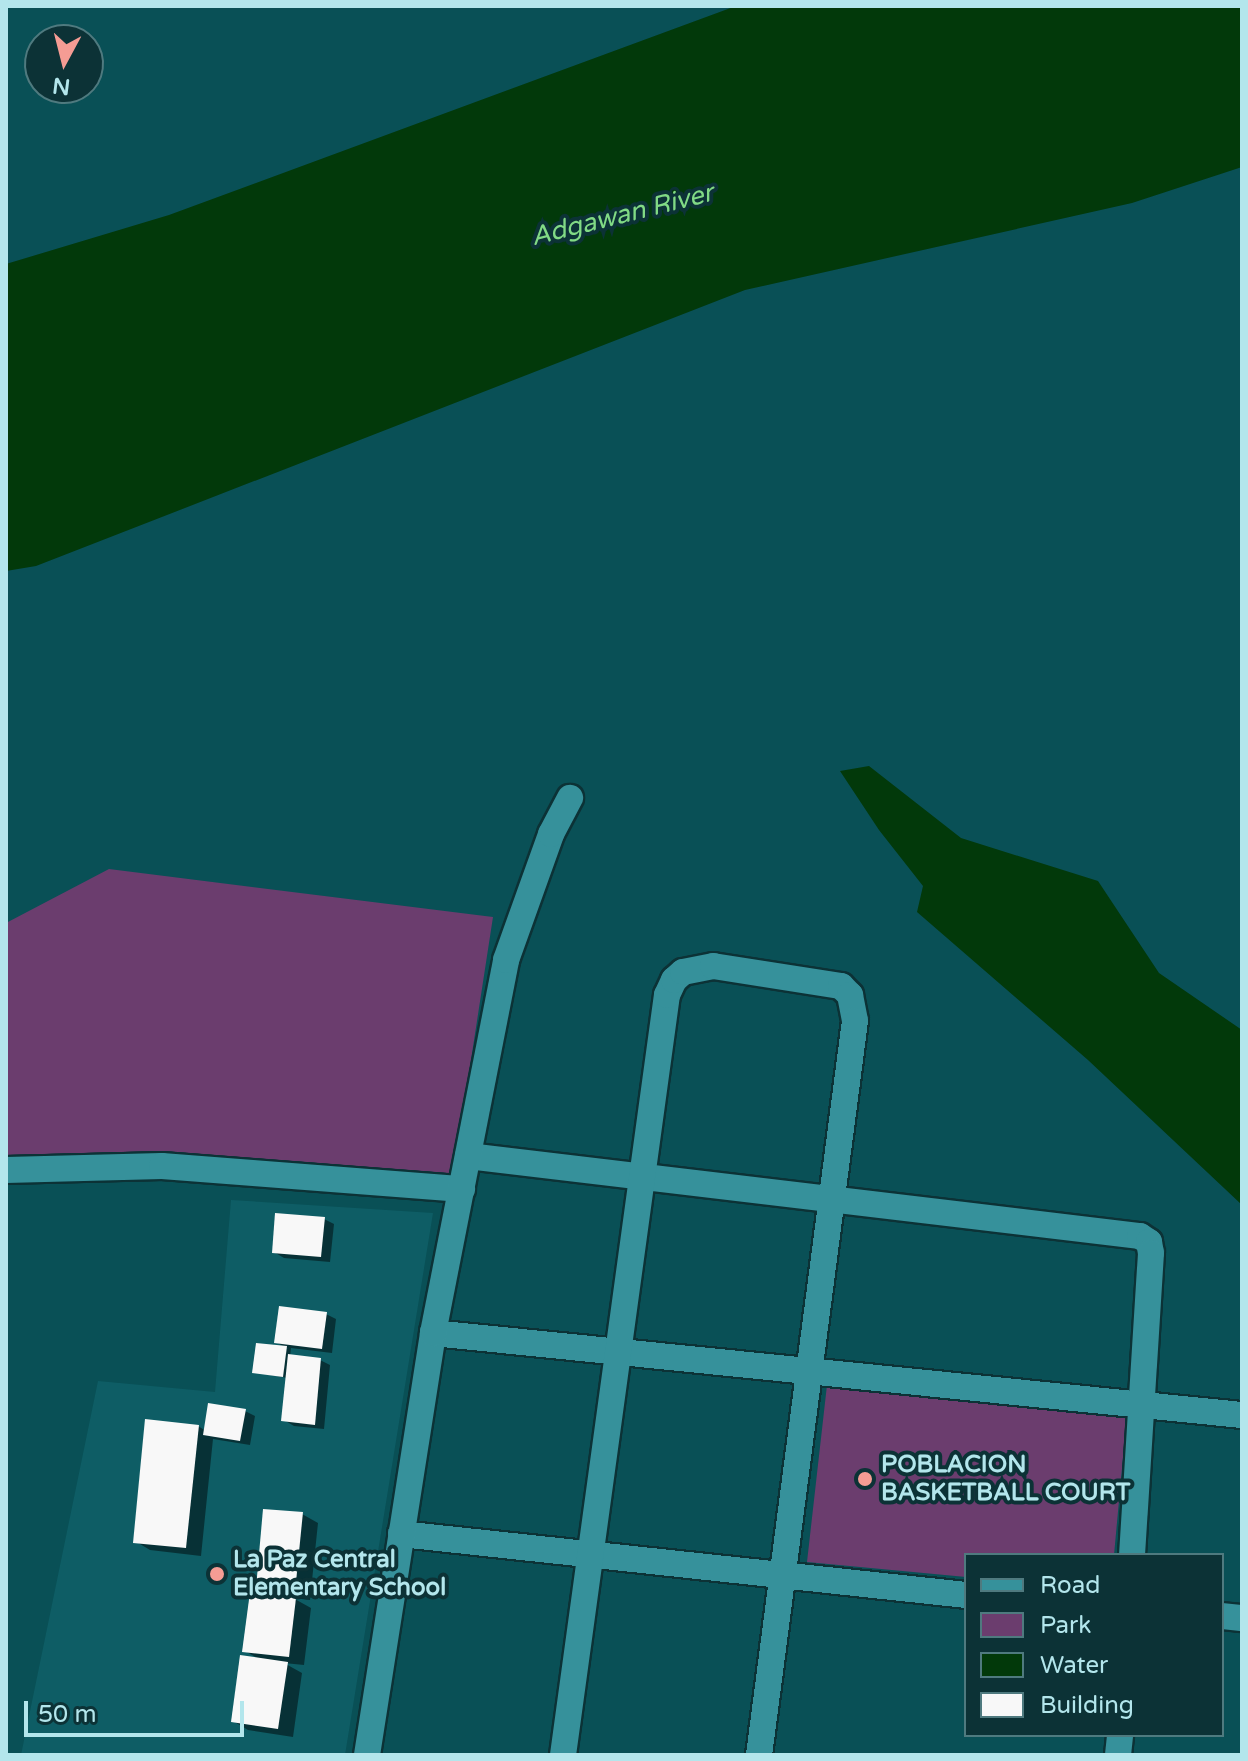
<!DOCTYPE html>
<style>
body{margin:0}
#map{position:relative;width:1248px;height:1761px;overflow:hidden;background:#095056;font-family:"Varela Round",sans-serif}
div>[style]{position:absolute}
.built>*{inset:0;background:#0e5d65}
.green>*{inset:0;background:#6b3d6e}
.water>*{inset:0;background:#02390a}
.shadow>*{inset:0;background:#0007}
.building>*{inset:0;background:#f8f8f8}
.roads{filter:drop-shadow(2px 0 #0c3236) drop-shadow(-2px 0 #0c3236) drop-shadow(0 2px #0c3236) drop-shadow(0 -2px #0c3236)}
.minor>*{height:26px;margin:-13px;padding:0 13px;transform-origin:13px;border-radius:13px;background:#36919b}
.dots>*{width:22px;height:22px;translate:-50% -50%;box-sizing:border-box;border:4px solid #0c3236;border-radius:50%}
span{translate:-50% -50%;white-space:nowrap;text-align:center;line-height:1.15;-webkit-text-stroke:8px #0c3236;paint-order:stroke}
.poi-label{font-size:24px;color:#b3e6ec;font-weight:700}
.left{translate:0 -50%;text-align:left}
.water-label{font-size:26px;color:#81da85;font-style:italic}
.frame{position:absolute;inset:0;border:8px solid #b3e6ec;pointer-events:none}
.legend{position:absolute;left:964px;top:1553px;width:260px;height:184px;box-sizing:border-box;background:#0c3236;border:2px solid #4f7a7f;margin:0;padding:10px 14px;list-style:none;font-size:24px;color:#b3e6ec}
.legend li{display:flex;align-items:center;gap:16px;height:40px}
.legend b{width:40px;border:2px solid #4f7a7f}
.north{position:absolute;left:24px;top:24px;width:80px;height:80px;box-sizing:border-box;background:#0c3236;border:2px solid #4f7a7f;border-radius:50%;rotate:187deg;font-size:22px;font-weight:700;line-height:32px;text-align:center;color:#b3e6ec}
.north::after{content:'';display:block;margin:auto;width:28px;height:36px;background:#f59c94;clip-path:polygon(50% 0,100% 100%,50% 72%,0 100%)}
.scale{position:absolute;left:24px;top:1701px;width:220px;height:36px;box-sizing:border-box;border:4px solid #b3e6ec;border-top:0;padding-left:10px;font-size:24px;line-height:28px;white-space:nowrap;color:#b3e6ec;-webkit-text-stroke:6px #0c3236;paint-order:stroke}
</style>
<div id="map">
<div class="built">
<div style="clip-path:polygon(231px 1200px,433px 1213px,345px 1755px,21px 1755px,98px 1381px,215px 1392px)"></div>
</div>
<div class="green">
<div style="clip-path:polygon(109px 869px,493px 917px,453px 1177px,177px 1154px,6px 1155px,6px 923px)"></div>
<div style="clip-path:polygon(827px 1385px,1127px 1414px,1114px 1555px,966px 1555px,966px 1577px,807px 1562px)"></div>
</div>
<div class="water">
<div style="clip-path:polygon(736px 6px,1242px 6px,1242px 167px,1132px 203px,745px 290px,36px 566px,6px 571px,6px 264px,169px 215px)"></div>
<div style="clip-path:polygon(869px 766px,961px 838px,1098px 881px,1159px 973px,1242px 1030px,1242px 1205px,1088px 1060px,917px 912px,923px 886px,879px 830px,840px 771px)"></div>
</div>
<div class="shadow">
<div style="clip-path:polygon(324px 1219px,334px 1224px,330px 1262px,284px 1258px,274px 1252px)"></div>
<div style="clip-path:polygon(326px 1314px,336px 1319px,332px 1353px,291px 1348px,290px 1357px,320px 1360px,330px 1365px,324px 1429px,294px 1426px,284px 1420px,288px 1378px,254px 1372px,258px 1345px,288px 1349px,276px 1342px)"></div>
<div style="clip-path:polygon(245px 1411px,255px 1416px,250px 1445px,213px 1439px,201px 1556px,150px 1550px,135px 1541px,198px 1426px,206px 1431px)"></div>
<div style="clip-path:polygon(302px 1514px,318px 1523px,310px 1600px,293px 1598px,311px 1608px,304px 1665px,284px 1663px,302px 1673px,293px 1737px,248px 1730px,233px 1721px,261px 1660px,245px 1651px,275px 1597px,258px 1587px)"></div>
</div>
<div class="building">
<div style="clip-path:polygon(275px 1213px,325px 1217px,321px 1257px,272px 1253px)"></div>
<div style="clip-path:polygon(279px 1306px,327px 1312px,322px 1349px,274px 1343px)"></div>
<div style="clip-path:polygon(256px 1343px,287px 1346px,283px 1377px,252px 1373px)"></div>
<div style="clip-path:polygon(288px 1354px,321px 1358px,315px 1425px,281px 1421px)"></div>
<div style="clip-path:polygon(208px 1403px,246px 1409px,240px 1441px,203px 1435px)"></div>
<div style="clip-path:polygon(145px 1419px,199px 1425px,186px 1548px,133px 1543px)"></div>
<div style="clip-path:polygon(263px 1509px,303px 1512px,295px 1592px,256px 1588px)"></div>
<div style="clip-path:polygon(250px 1592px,296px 1598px,289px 1657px,242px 1652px)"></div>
<div style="clip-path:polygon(240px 1655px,288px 1662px,278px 1729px,231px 1722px)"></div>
</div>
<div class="roads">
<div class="minor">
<div style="left:468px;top:1156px;width:677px;rotate:6.79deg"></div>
<div style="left:1140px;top:1236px;width:11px;rotate:34deg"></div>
<div style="left:1149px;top:1242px;width:11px;rotate:80deg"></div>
<div style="left:1151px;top:1253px;width:303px;rotate:93.6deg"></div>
<div style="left:6px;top:1170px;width:156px;rotate:-1.5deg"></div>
<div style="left:162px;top:1166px;width:301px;rotate:4.4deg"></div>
<div style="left:433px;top:1333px;width:813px;rotate:5.79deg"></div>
<div style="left:401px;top:1534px;width:568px;rotate:6.16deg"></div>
<div style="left:1222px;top:1616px;width:20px;rotate:6deg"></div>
<div style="left:367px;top:1755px;width:427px;rotate:-81.1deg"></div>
<div style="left:433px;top:1333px;width:380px;rotate:-78.9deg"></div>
<div style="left:506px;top:960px;width:134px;rotate:-70.3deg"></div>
<div style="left:551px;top:834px;width:41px;rotate:-62.2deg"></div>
<div style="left:563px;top:1755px;width:767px;rotate:-82.21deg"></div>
<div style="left:667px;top:995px;width:17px;rotate:-65deg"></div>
<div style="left:674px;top:980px;width:12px;rotate:-42deg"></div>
<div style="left:683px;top:972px;width:31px;rotate:-11deg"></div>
<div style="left:713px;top:966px;width:130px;rotate:8.9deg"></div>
<div style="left:841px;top:986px;width:13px;rotate:45deg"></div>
<div style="left:850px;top:995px;width:26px;rotate:79deg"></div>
<div style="left:855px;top:1021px;width:740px;rotate:97.45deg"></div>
<div style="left:1118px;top:1755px;width:20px;rotate:-84deg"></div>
</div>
</div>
<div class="dots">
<div style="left:865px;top:1479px;background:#f59c94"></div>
<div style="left:217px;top:1574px;background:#f59c94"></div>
</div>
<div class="poi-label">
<span class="left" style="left:881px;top:1479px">POBLACION<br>BASKETBALL COURT</span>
<span class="left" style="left:233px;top:1574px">La Paz Central<br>Elementary School</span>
</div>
<div class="water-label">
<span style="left:622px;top:215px;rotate:-14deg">Adgawan River</span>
</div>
<div class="frame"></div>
<ul class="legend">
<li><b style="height:10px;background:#36919b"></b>Road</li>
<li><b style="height:22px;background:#6b3d6e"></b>Park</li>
<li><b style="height:22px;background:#02390a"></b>Water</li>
<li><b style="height:22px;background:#f8f8f8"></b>Building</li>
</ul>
<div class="north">N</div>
<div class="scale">50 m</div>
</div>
